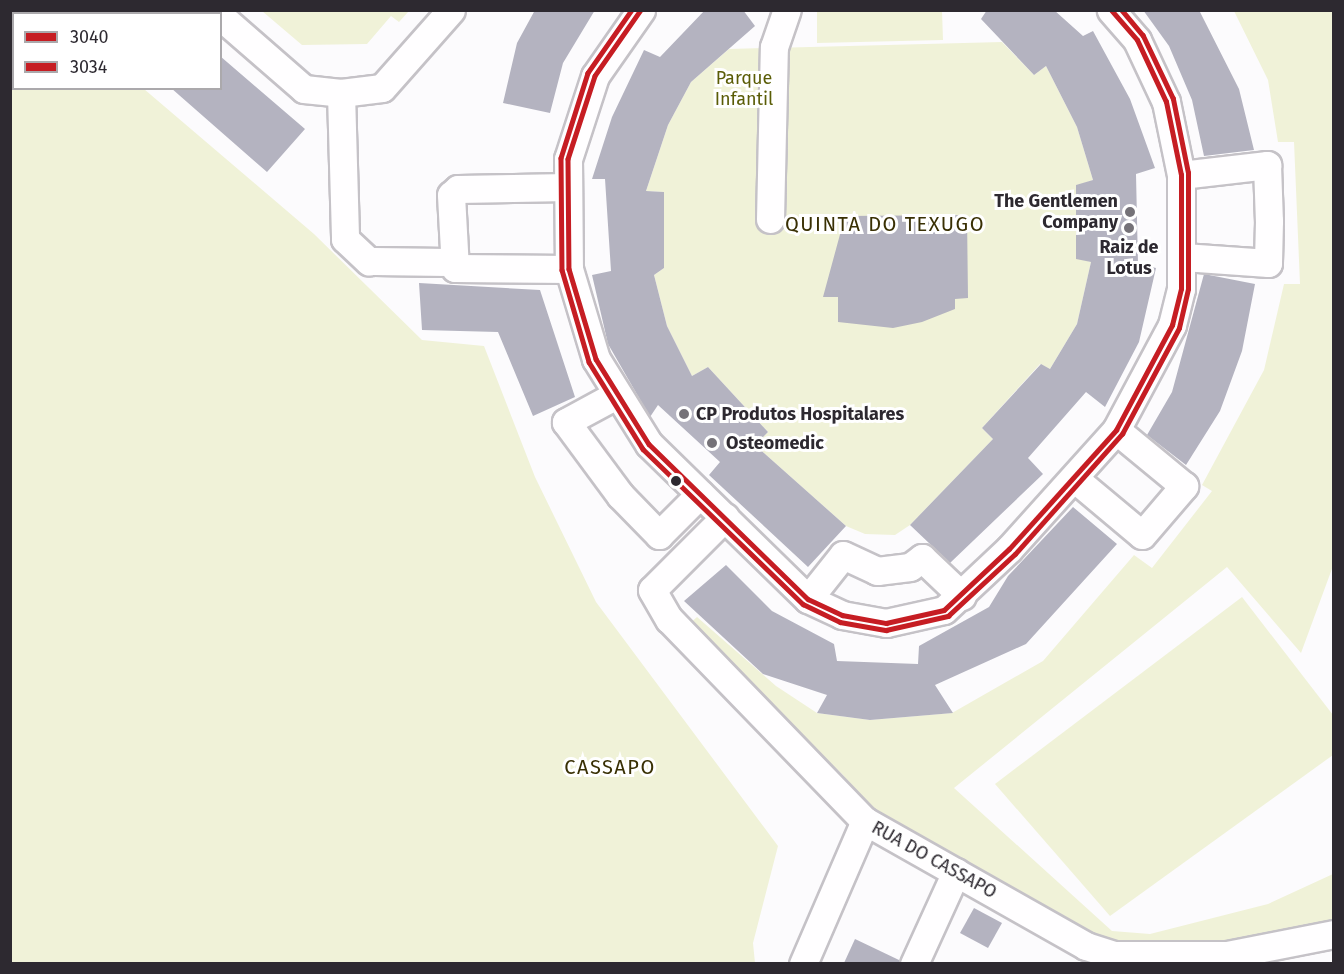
<!DOCTYPE html>
<style>
body{margin:0}
#map{position:relative;width:1344px;height:974px;overflow:hidden;background:#fcfbfd;font-family:"Fira Sans",sans-serif}
div>[style]{position:absolute}
.green>*{inset:0;background:#f0f2d8}
.building>*{inset:0;background:#b4b3c0}
.roads{filter:drop-shadow(2px 0 #c5c2c7) drop-shadow(-2px 0 #c5c2c7) drop-shadow(0 2px #c5c2c7) drop-shadow(0 -2px #c5c2c7)}
.minor>*{height:27px;margin:-13.5px;padding:0 13.5px;transform-origin:13.5px;border-radius:13.5px;background:#fffeff}
.bus-1>*{height:4.5px;margin:-2.25px;padding:0 2.25px;transform-origin:2.25px;border-radius:2.25px;background:#c61d23}
.bus-2>*{height:4.5px;margin:-2.25px;padding:0 2.25px;transform-origin:2.25px;border-radius:2.25px;background:#c61d23}
.dots>*{width:16px;height:16px;translate:-50% -50%;box-sizing:border-box;border:3px solid #fff;border-radius:50%}
span{translate:-50% -50%;white-space:nowrap;text-align:center;line-height:1.15;-webkit-text-stroke:6px #fff;paint-order:stroke}
.park-label{font-size:18px;color:#5a5c06}
.poi-label{font-size:18px;color:#2d2930;font-weight:700}
.right{translate:-100% -50%;text-align:right}
.left{translate:0 -50%;text-align:left}
.street-label{font-size:18px;color:#2d2930}
.neighbourhood-label{font-size:20px;color:#393004;letter-spacing:1.5px}
.frame{position:absolute;inset:0;border:12px solid #2d2930;pointer-events:none}
.legend{position:absolute;left:12px;top:12px;width:210px;height:78px;box-sizing:border-box;background:#fff;border:2px solid #aba9ac;margin:0;padding:8px 10px;list-style:none;font-size:18px;color:#2d2930}
.legend li{display:flex;align-items:center;gap:12px;height:30px}
.legend b{width:30px;border:2px solid #aba9ac}
</style>
<div id="map">
<div class="green">
<div style="clip-path:polygon(10px 11px,56px 13px,14px 14px,14px 88px,144px 89px,314px 234px,422px 340px,484px 346px,535px 477px,596px 602px,778px 846px,753px 943px,755px 963px,11px 963px)"></div>
<div style="clip-path:polygon(262px 11px,409px 11px,399px 22px,391px 16px,367px 44px,302px 45px)"></div>
<div style="clip-path:polygon(817px 11px,942px 11px,943px 40px,817px 43px)"></div>
<div style="clip-path:polygon(1234px 11px,1333px 11px,1333px 566px,1301px 653px,1227px 567px,954px 788px,1112px 931px,1150px 934px,1268px 904px,1333px 874px,1333px 926px,1172px 949px,1102px 943px,869px 808px,843px 775px,687px 626px,697px 617px,776px 686px,817px 713px,870px 720px,952px 713px,1043px 661px,1134px 555px,1152px 568px,1212px 491px,1202px 485px,1264px 370px,1284px 284px,1300px 284px,1294px 142px,1278px 142px,1268px 80px)"></div>
<div style="clip-path:polygon(1002px 42px,1034px 75px,1046px 66px,1077px 127px,1093px 180px,1076px 186px,1076px 258px,1091px 262px,1077px 324px,1050px 369px,1040px 364px,982px 428px,993px 439px,910px 525px,895px 535px,865px 534px,846px 526px,755px 445px,768px 432px,708px 367px,692px 376px,667px 326px,654px 275px,664px 268px,664px 192px,646px 191px,668px 125px,691px 82px,729px 49px)"></div>
<div style="clip-path:polygon(1242px 597px,1333px 715px,1333px 755px,1110px 916px,995px 784px)"></div>
</div>
<div class="building">
<div style="clip-path:polygon(535px 10px,595px 10px,563px 63px,550px 113px,503px 103px,517px 43px)"></div>
<div style="clip-path:polygon(705px 10px,743px 10px,755px 26px,691px 82px,668px 125px,646px 191px,664px 192px,664px 268px,654px 275px,667px 326px,692px 376px,708px 367px,768px 432px,755px 445px,846px 526px,808px 567px,709px 475px,720px 462px,658px 405px,650px 417px,608px 344px,592px 275px,611px 271px,605px 179px,592px 179px,612px 117px,644px 50px,660px 57px)"></div>
<div style="clip-path:polygon(987px 10px,1054px 10px,1083px 36px,1093px 31px,1130px 99px,1155px 168px,1136px 174px,1138px 264px,1156px 268px,1139px 342px,1105px 407px,1086px 392px,1028px 458px,1043px 474px,950px 563px,910px 525px,993px 439px,982px 428px,1041px 364px,1050px 369px,1077px 324px,1091px 262px,1076px 259px,1076px 185px,1093px 180px,1077px 127px,1046px 66px,1034px 75px,981px 19px)"></div>
<div style="clip-path:polygon(1143px 10px,1199px 10px,1239px 89px,1254px 150px,1204px 156px,1192px 100px,1169px 46px)"></div>
<div style="clip-path:polygon(220px 56px,305px 129px,267px 172px,171px 88px,220px 88px)"></div>
<div style="clip-path:polygon(967px 215px,968px 298px,955px 299px,955px 309px,922px 322px,893px 328px,838px 322px,838px 297px,823px 297px,845px 216px)"></div>
<div style="clip-path:polygon(1204px 274px,1255px 284px,1242px 351px,1220px 411px,1186px 465px,1147px 435px,1172px 392px)"></div>
<div style="clip-path:polygon(419px 283px,540px 290px,575px 397px,533px 416px,498px 332px,422px 330px)"></div>
<div style="clip-path:polygon(1073px 507px,1117px 544px,1026px 644px,935px 685px,953px 713px,870px 720px,817px 713px,827px 695px,763px 674px,684px 601px,726px 565px,772px 611px,834px 644px,837px 661px,918px 664px,919px 646px,989px 607px,1008px 576px)"></div>
<div style="clip-path:polygon(974px 908px,1002px 923px,988px 948px,960px 933px)"></div>
<div style="clip-path:polygon(855px 939px,899px 960px,899px 963px,844px 963px)"></div>
</div>
<div class="roads">
<div class="minor">
<div style="left:641px;top:10px;width:80px;rotate:124.9deg"></div>
<div style="left:595px;top:76px;width:87px;rotate:108deg"></div>
<div style="left:568px;top:159px;width:110px;rotate:89.5deg"></div>
<div style="left:569px;top:269px;width:94px;rotate:73.3deg"></div>
<div style="left:596px;top:359px;width:100px;rotate:58.1deg"></div>
<div style="left:649px;top:444px;width:222px;rotate:44.3deg"></div>
<div style="left:808px;top:599px;width:38px;rotate:25deg"></div>
<div style="left:842px;top:615px;width:45px;rotate:10.3deg"></div>
<div style="left:886px;top:623px;width:59px;rotate:-12.6deg"></div>
<div style="left:944px;top:610px;width:89px;rotate:-43.2deg"></div>
<div style="left:1009px;top:549px;width:160px;rotate:-48deg"></div>
<div style="left:1116px;top:430px;width:119px;rotate:-61.9deg"></div>
<div style="left:1172px;top:325px;width:37px;rotate:-76deg"></div>
<div style="left:1181px;top:289px;width:114px;rotate:-90deg"></div>
<div style="left:1181px;top:175px;width:75px;rotate:-101.6deg"></div>
<div style="left:1166px;top:102px;width:68px;rotate:-115.1deg"></div>
<div style="left:1137px;top:40px;width:40px;rotate:-131deg"></div>
<div style="left:220px;top:16px;width:111px;rotate:41deg"></div>
<div style="left:304px;top:89px;width:37px;rotate:6deg"></div>
<div style="left:341px;top:93px;width:41px;rotate:-7deg"></div>
<div style="left:382px;top:88px;width:104px;rotate:-48.5deg"></div>
<div style="left:341px;top:93px;width:146px;rotate:88.4deg"></div>
<div style="left:345px;top:239px;width:33px;rotate:43deg"></div>
<div style="left:369px;top:261px;width:83px;rotate:0.7deg"></div>
<div style="left:1181px;top:175px;width:87px;rotate:-6.6deg"></div>
<div style="left:1267px;top:165px;width:56px;rotate:88deg"></div>
<div style="left:1269px;top:221px;width:42px;rotate:91.4deg"></div>
<div style="left:1268px;top:263px;width:85px;rotate:-176deg"></div>
<div style="left:568px;top:187px;width:110px;rotate:179deg"></div>
<div style="left:458px;top:189px;width:9px;rotate:139deg"></div>
<div style="left:451px;top:195px;width:73px;rotate:86.9deg"></div>
<div style="left:455px;top:268px;width:114px;rotate:0.5deg"></div>
<div style="left:770px;top:219px;width:172px;rotate:-88.7deg"></div>
<div style="left:774px;top:47px;width:39px;rotate:-71deg"></div>
<div style="left:616px;top:395px;width:57px;rotate:151.6deg"></div>
<div style="left:566px;top:422px;width:91px;rotate:53.5deg"></div>
<div style="left:620px;top:495px;width:56px;rotate:45.7deg"></div>
<div style="left:659px;top:535px;width:58px;rotate:-45deg"></div>
<div style="left:1075px;top:479px;width:87px;rotate:39.9deg"></div>
<div style="left:1142px;top:535px;width:65px;rotate:-49.4deg"></div>
<div style="left:1184px;top:486px;width:88px;rotate:-140.5deg"></div>
<div style="left:725px;top:517px;width:103px;rotate:135deg"></div>
<div style="left:652px;top:590px;width:34px;rotate:60deg"></div>
<div style="left:669px;top:619px;width:281px;rotate:45.9deg"></div>
<div style="left:865px;top:821px;width:254px;rotate:29.5deg"></div>
<div style="left:1086px;top:946px;width:28px;rotate:18deg"></div>
<div style="left:1113px;top:955px;width:114px"></div>
<div style="left:1227px;top:955px;width:109px;rotate:-11.1deg"></div>
<div style="left:808px;top:599px;width:56px;rotate:-51.5deg"></div>
<div style="left:843px;top:555px;width:38px;rotate:25deg"></div>
<div style="left:877px;top:571px;width:33px;rotate:-7deg"></div>
<div style="left:910px;top:567px;width:15px;rotate:-37deg"></div>
<div style="left:922px;top:558px;width:55px;rotate:43.5deg"></div>
<div style="left:803px;top:964px;width:156px;rotate:-66.6deg"></div>
<div style="left:914px;top:964px;width:101px;rotate:-65.5deg"></div>
</div>
</div>
<div class="bus-1">
<div style="left:641px;top:10px;width:80px;rotate:124.9deg"></div>
<div style="left:595px;top:76px;width:87px;rotate:108deg"></div>
<div style="left:568px;top:159px;width:110px;rotate:89.5deg"></div>
<div style="left:569px;top:269px;width:94px;rotate:73.3deg"></div>
<div style="left:596px;top:359px;width:100px;rotate:58.1deg"></div>
<div style="left:649px;top:444px;width:222px;rotate:44.3deg"></div>
<div style="left:808px;top:599px;width:38px;rotate:25deg"></div>
<div style="left:842px;top:615px;width:45px;rotate:10.3deg"></div>
<div style="left:886px;top:623px;width:59px;rotate:-12.6deg"></div>
<div style="left:944px;top:610px;width:89px;rotate:-43.2deg"></div>
<div style="left:1009px;top:549px;width:160px;rotate:-48deg"></div>
<div style="left:1116px;top:430px;width:119px;rotate:-61.9deg"></div>
<div style="left:1172px;top:325px;width:37px;rotate:-76deg"></div>
<div style="left:1181px;top:289px;width:114px;rotate:-90deg"></div>
<div style="left:1181px;top:175px;width:75px;rotate:-101.6deg"></div>
<div style="left:1166px;top:102px;width:68px;rotate:-115.1deg"></div>
<div style="left:1137px;top:40px;width:40px;rotate:-131deg"></div>
</div>
<div class="bus-2">
<div style="left:632px;top:10px;width:77px;rotate:124.9deg"></div>
<div style="left:588px;top:73px;width:89px;rotate:107.6deg"></div>
<div style="left:561px;top:158px;width:112px;rotate:89.5deg"></div>
<div style="left:562px;top:270px;width:96px;rotate:73.6deg"></div>
<div style="left:589px;top:362px;width:102px;rotate:58.2deg"></div>
<div style="left:643px;top:449px;width:223px;rotate:44.1deg"></div>
<div style="left:803px;top:604px;width:41px;rotate:25.9deg"></div>
<div style="left:840px;top:622px;width:47px;rotate:9.9deg"></div>
<div style="left:886px;top:630px;width:64px;rotate:-12.7deg"></div>
<div style="left:948px;top:616px;width:91px;rotate:-42.8deg"></div>
<div style="left:1015px;top:554px;width:161px;rotate:-48.3deg"></div>
<div style="left:1122px;top:434px;width:120px;rotate:-61.7deg"></div>
<div style="left:1179px;top:328px;width:40px;rotate:-77deg"></div>
<div style="left:1188px;top:289px;width:116px;rotate:-90deg"></div>
<div style="left:1188px;top:173px;width:76px;rotate:-101.5deg"></div>
<div style="left:1173px;top:99px;width:70px;rotate:-115.5deg"></div>
<div style="left:1143px;top:36px;width:34px;rotate:-130deg"></div>
</div>
<div class="dots">
<div style="left:1130px;top:212px;background:#757278"></div>
<div style="left:1129px;top:228px;background:#757278"></div>
<div style="left:684px;top:414px;background:#757278"></div>
<div style="left:712px;top:443px;background:#757278"></div>
<div style="left:676px;top:481px;background:#2d2930"></div>
</div>
<div class="park-label">
<span style="left:744px;top:89px">Parque<br>Infantil</span>
</div>
<div class="poi-label">
<span class="right" style="left:1118px;top:212px">The Gentlemen<br>Company</span>
<span style="left:1129px;top:258px">Raiz de<br>Lotus</span>
<span class="left" style="left:696px;top:414px">CP Produtos Hospitalares</span>
<span class="left" style="left:726px;top:443px">Osteomedic</span>
</div>
<div class="street-label">
<span style="left:934px;top:860px;rotate:29deg">RUA DO CASSAPO</span>
</div>
<div class="neighbourhood-label">
<span style="left:885px;top:224px">QUINTA DO TEXUGO</span>
<span style="left:610px;top:767px">CASSAPO</span>
</div>
<div class="frame"></div>
<ul class="legend">
<li><b style="height:8px;background:#c61d23"></b>3040</li>
<li><b style="height:8px;background:#c61d23"></b>3034</li>
</ul>
</div>
